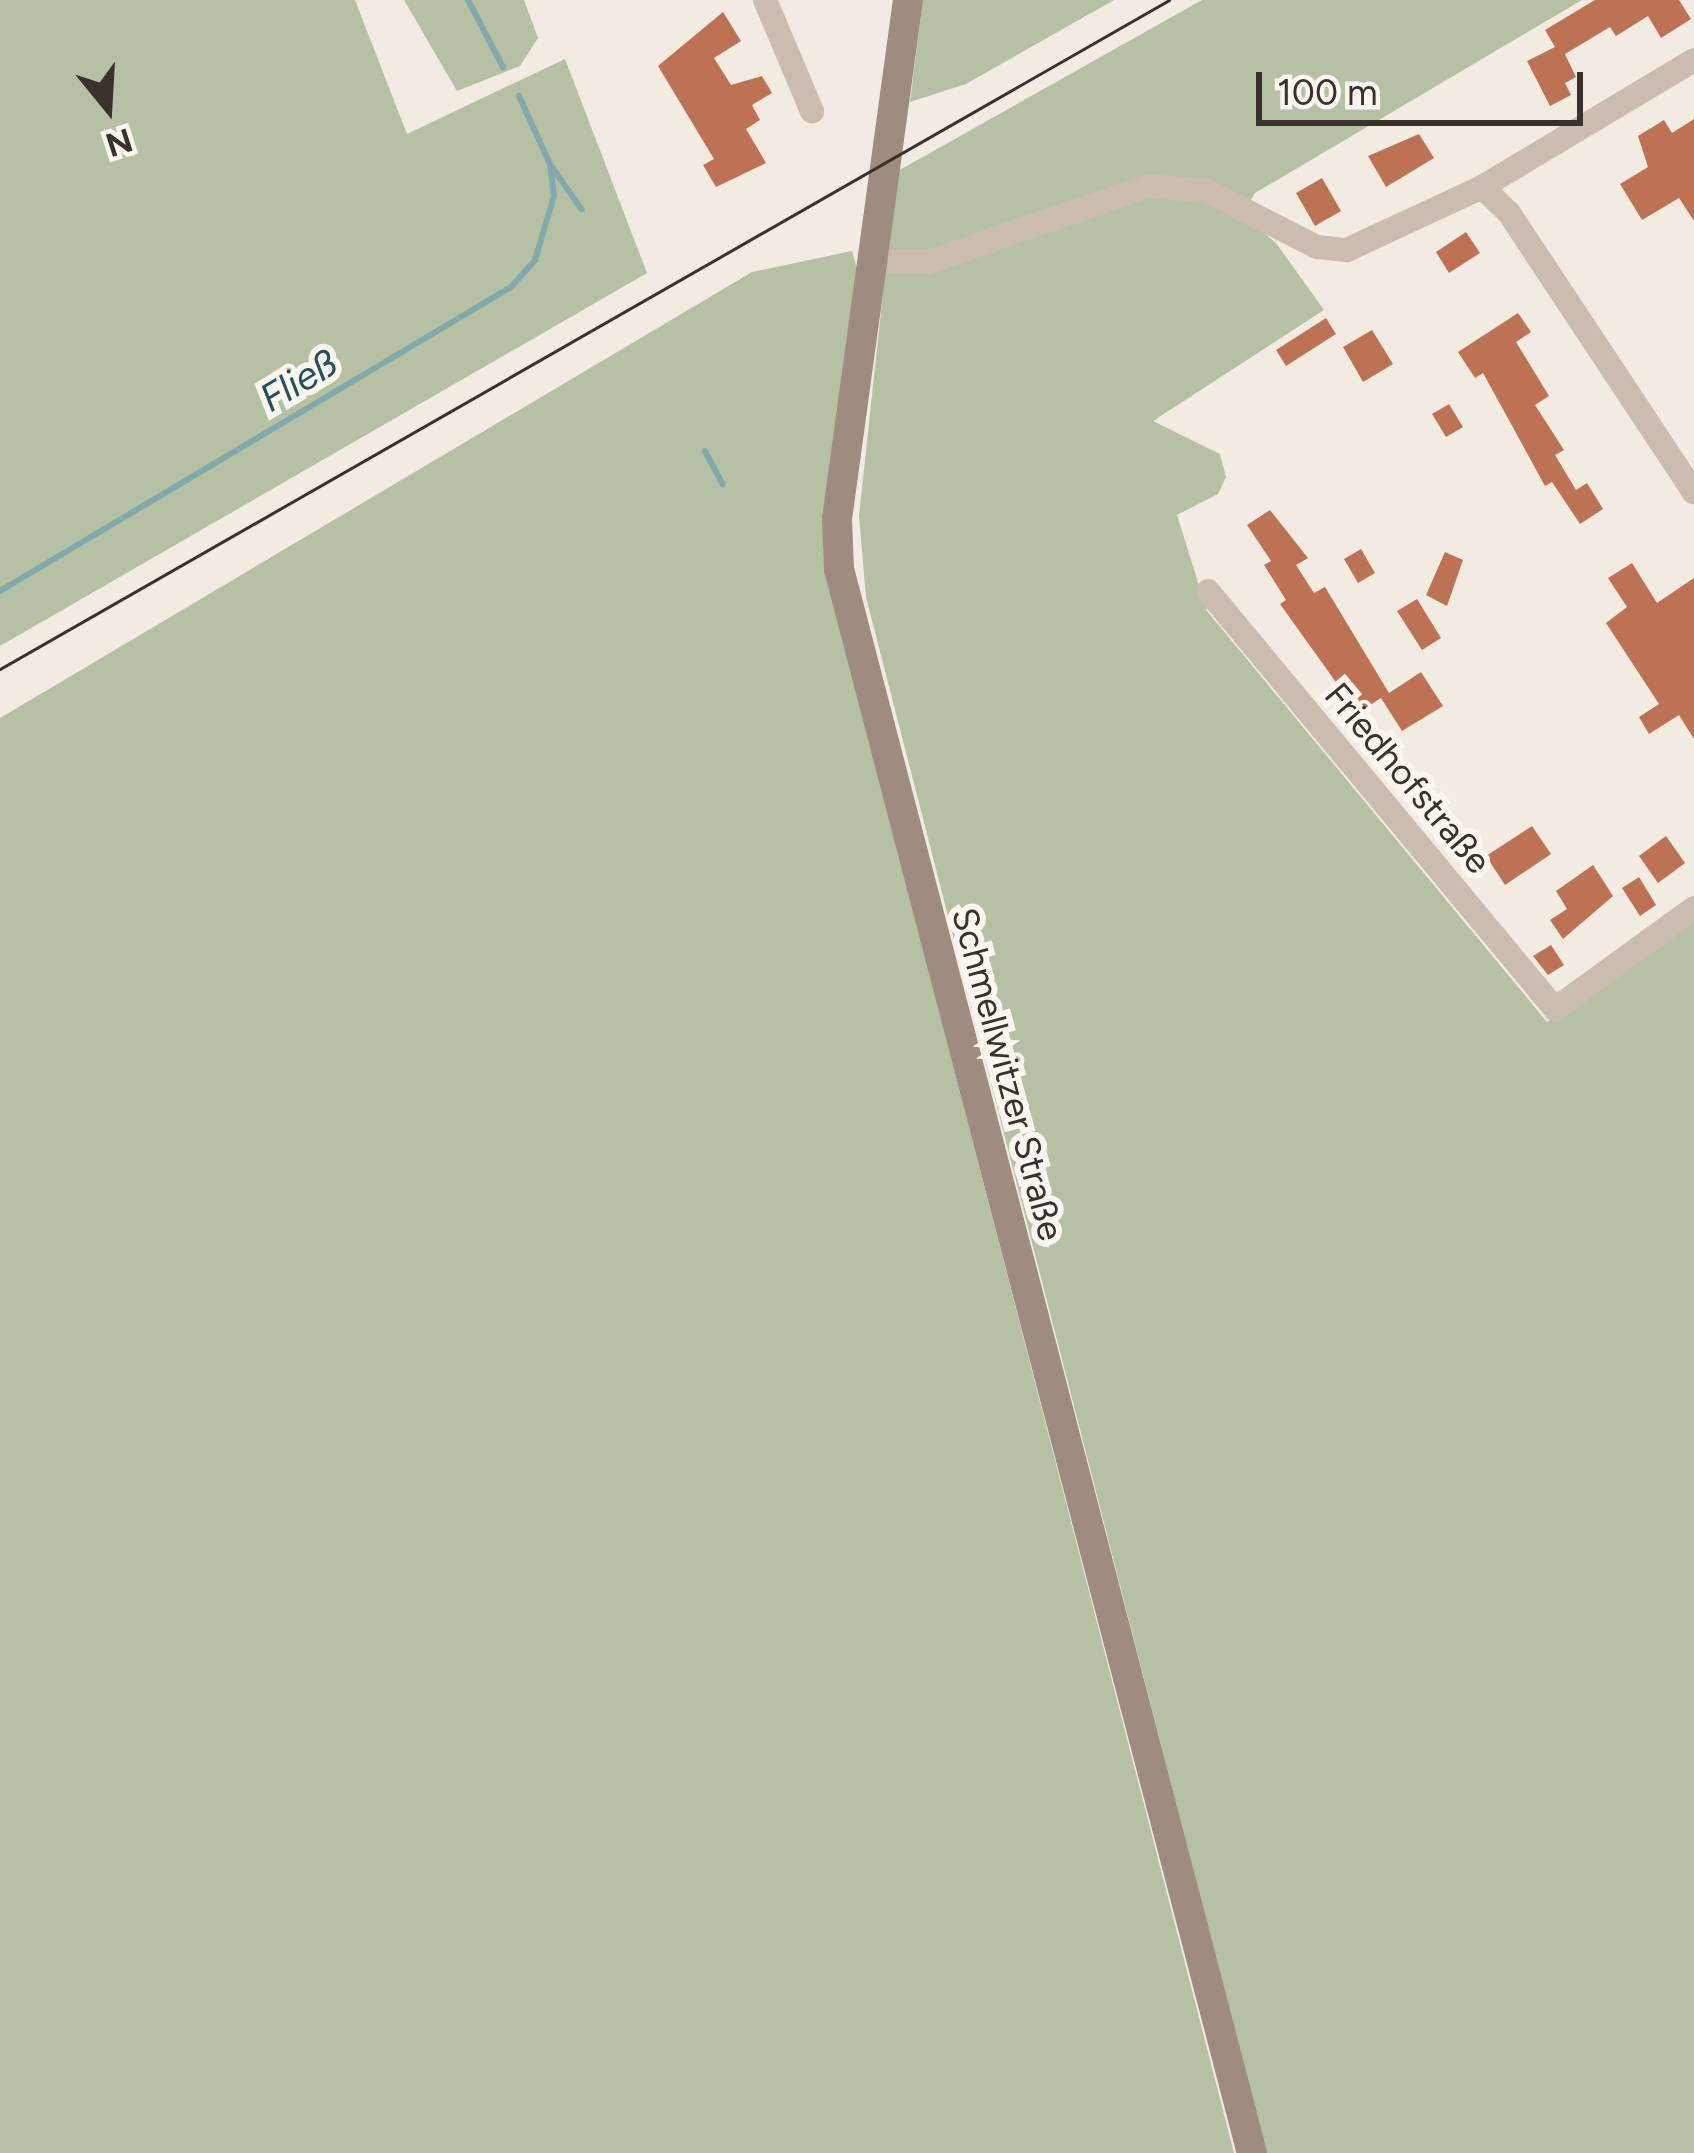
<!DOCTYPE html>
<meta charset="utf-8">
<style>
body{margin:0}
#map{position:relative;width:1694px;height:2153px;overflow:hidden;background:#f2ebe2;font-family:Figtree,sans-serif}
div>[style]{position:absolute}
.green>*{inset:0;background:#b5c1a2}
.stream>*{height:6px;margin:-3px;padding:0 3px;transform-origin:3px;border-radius:3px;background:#82aaae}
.building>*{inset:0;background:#be7254}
.street>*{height:24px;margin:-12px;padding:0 12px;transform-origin:12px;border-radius:12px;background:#cabcae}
.secondary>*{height:30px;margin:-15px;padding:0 15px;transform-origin:15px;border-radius:15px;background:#9e8c7f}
.tram>*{height:3px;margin:-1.5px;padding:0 1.5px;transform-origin:1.5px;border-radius:1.5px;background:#39312c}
span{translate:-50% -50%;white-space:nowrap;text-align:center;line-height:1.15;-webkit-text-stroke:12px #faf5ee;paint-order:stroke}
.street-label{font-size:36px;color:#39312c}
.water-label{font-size:39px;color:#235359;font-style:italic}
.north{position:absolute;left:48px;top:48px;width:120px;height:120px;-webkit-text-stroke:9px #faf5ee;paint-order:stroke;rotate:162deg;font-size:33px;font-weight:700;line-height:48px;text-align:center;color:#39312c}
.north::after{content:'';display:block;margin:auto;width:42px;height:54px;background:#39312c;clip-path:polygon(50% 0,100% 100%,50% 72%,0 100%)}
.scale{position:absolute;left:1256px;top:72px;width:327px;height:54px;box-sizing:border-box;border:6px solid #39312c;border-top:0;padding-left:15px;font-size:36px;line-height:42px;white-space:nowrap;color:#39312c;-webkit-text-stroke:9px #faf5ee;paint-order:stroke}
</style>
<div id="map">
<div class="green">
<div style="clip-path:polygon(0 0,355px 0,407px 134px,565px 59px,647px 273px,0 646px)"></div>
<div style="clip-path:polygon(404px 0,524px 0,538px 38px,520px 66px,457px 91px)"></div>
<div style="clip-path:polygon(923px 0,1114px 0,966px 84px,910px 102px)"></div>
<div style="clip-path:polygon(1202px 0,1582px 0,1255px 193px,1242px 215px,1276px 243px,1324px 310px,1153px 421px,1220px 454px,1226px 477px,1218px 494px,1177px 515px,1207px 611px,1547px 1022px,1694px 922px,1694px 2153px,1266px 2153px,866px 597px,859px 516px,896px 172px)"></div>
<div style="clip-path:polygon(852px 251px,858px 272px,838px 620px,1234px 2153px,0 2153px,0 718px,752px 272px)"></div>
</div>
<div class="stream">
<div style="left:468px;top:0;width:76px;rotate:62.4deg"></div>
<div style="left:552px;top:167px;width:52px;rotate:55.1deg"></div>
<div style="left:705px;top:451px;width:38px;rotate:62deg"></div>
<div style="left:0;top:591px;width:595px;rotate:-30.75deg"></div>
<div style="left:511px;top:287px;width:36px;rotate:-48deg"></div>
<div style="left:535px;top:260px;width:67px;rotate:-73.5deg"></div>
<div style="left:554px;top:196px;width:32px;rotate:-97deg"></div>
<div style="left:550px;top:164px;width:75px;rotate:-114.5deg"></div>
</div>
<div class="building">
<div style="clip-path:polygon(1595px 0,1679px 0,1691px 19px,1661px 38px,1648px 16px,1616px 36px,1610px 27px,1565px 54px,1576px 77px,1565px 83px,1571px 95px,1550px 106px,1527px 61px,1555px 47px,1545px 30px)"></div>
<div style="clip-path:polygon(723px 12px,741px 41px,714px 58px,731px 85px,762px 76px,772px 93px,752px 105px,760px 120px,746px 129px,766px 163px,716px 187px,703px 165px,714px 159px,658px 66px)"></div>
<div style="clip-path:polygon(1694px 119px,1694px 221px,1679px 198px,1642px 220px,1620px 184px,1648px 167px,1638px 136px,1664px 120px,1672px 133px)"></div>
<div style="clip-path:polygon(1419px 134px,1434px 158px,1386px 187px,1368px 156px)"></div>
<div style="clip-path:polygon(1322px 178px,1341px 211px,1315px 226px,1296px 193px)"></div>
<div style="clip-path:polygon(1466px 232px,1480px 253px,1449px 273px,1436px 252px)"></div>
<div style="clip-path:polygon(1518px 313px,1531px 332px,1516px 342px,1549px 396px,1535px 405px,1564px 450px,1555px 455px,1576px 490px,1587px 483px,1603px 509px,1580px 524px,1552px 482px,1545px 486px,1483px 373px,1475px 378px,1458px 352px)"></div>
<div style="clip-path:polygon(1326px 318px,1336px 334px,1286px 366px,1276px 350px)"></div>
<div style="clip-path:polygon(1372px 330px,1393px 364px,1363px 382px,1343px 347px)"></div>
<div style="clip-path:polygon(1449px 404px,1463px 427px,1446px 437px,1432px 414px)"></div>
<div style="clip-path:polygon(1270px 510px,1308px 558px,1296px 565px,1314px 593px,1325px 587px,1389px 693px,1421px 672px,1443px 706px,1402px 731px,1381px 698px,1387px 694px,1364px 709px,1355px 694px,1348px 699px,1280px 604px,1286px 600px,1264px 565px,1271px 561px,1247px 525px)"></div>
<div style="clip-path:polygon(1361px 549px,1375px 573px,1358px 583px,1344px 559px)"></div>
<div style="clip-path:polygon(1445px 552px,1463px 560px,1447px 606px,1426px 595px)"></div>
<div style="clip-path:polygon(1632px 563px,1657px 603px,1694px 578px,1694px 739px,1679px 715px,1649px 734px,1639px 717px,1659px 704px,1606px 623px,1627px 607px,1608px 578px)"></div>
<div style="clip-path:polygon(1417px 599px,1441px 638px,1422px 650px,1397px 611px)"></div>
<div style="clip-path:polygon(1532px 826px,1551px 854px,1505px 885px,1486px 856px)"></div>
<div style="clip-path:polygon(1666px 836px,1685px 863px,1658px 883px,1639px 856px)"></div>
<div style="clip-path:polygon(1593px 865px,1613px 896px,1563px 939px,1550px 920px,1567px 909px,1556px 891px)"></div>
<div style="clip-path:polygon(1639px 877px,1656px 905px,1640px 916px,1622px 888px)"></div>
<div style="clip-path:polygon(1551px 945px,1564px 965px,1548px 975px,1533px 956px)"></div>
</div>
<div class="street">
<div style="left:765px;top:0;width:121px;rotate:67.1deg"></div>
<div style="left:1482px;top:187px;width:247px;rotate:-30.9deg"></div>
<div style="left:874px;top:262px;width:54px"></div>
<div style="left:928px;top:262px;width:234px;rotate:-19deg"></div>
<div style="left:1149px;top:186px;width:58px;rotate:4.9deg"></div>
<div style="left:1207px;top:191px;width:123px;rotate:27deg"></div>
<div style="left:1317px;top:247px;width:30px;rotate:6deg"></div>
<div style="left:1347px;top:250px;width:149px;rotate:-25deg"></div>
<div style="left:1482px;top:187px;width:37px;rotate:44deg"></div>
<div style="left:1509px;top:213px;width:335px;rotate:56.5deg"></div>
<div style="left:1208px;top:591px;width:543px;rotate:50.3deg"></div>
<div style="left:1555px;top:1009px;width:172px;rotate:-36deg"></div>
</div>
<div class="secondary">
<div style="left:908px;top:0;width:524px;rotate:97.79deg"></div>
<div style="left:837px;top:519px;width:50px;rotate:87.7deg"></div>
<div style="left:839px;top:569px;width:1637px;rotate:75.39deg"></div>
</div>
<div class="tram">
<div style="left:0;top:669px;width:1347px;rotate:-29.78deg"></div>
</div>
<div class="street-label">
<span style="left:1408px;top:778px;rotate:50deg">Friedhofstraße</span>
<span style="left:1008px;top:1074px;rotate:75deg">Schmellwitzer Straße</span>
</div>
<div class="water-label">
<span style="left:299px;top:381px;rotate:-31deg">Fließ</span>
</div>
<div class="north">N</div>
<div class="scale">100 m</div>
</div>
